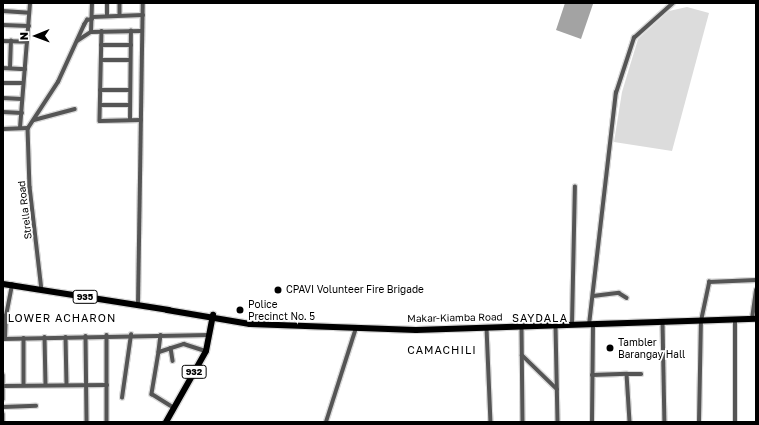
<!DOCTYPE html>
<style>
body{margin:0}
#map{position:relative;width:759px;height:425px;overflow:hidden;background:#fff;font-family:"Golos Text",sans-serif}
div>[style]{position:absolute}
.green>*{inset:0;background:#dcdcdc}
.water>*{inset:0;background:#a3a3a3}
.roads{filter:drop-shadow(1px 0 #dbdbdb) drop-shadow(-1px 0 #dbdbdb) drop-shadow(0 1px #dbdbdb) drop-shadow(0 -1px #dbdbdb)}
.minor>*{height:3.5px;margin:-1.75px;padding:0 1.75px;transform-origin:1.75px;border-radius:1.75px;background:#555}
.primary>*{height:6px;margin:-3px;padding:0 3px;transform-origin:3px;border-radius:3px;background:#000}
.dots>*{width:11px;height:11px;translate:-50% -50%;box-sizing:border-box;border:2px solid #fff;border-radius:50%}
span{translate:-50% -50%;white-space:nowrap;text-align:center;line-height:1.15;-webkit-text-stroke:3.5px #fff;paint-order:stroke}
.shield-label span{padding:1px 3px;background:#fff;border:1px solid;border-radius:3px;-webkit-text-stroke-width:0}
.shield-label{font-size:9px;color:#000;font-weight:700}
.street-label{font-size:10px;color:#000}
.poi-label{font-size:10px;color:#000}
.left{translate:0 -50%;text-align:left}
.neighbourhood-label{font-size:11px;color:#000;letter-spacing:1px}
.frame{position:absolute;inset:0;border:4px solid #000;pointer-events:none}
.north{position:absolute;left:16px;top:16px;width:40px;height:40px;-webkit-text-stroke:3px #fff;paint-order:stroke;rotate:269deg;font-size:11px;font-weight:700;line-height:16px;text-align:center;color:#000}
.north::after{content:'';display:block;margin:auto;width:14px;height:18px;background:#000;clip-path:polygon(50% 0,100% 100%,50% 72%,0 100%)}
</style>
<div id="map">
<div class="green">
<div style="clip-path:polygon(687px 7px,709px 13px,672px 151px,614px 142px,622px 92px,638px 39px,669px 11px)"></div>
</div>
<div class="water">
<div style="clip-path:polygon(565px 3px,593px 4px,581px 39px,556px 30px)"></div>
</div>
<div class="roads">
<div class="minor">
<div style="left:120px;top:3px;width:12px;rotate:90deg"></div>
<div style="left:3px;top:11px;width:26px;rotate:4deg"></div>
<div style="left:107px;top:16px;width:13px;rotate:-90deg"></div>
<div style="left:92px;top:17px;width:51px;rotate:-2.2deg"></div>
<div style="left:3px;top:25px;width:26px;rotate:2deg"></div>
<div style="left:102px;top:31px;width:90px;rotate:91.3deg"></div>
<div style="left:100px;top:121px;width:41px;rotate:-1.4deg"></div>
<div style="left:91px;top:32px;width:29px;rotate:-88deg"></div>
<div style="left:3px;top:41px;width:24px;rotate:2deg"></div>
<div style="left:77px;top:41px;width:17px;rotate:-33deg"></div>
<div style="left:91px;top:32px;width:51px;rotate:-1.1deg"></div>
<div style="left:101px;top:45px;width:30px"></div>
<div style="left:101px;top:60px;width:29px"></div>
<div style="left:3px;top:68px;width:22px;rotate:3deg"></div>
<div style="left:10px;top:68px;width:27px;rotate:-88deg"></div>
<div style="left:3px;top:83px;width:20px"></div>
<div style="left:100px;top:90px;width:30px"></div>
<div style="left:3px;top:98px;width:19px;rotate:3deg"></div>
<div style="left:100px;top:105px;width:30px"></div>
<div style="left:3px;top:112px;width:19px;rotate:3deg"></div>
<div style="left:34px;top:120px;width:42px;rotate:-15deg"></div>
<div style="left:130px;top:120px;width:89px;rotate:-89.4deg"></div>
<div style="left:20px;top:128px;width:125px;rotate:-85.4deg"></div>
<div style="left:28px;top:128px;width:59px;rotate:88.1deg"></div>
<div style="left:30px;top:187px;width:104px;rotate:83.4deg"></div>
<div style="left:28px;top:128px;width:55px;rotate:-56.9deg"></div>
<div style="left:58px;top:82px;width:63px;rotate:-65.5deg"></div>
<div style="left:84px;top:25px;width:6px;rotate:-59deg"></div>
<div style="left:87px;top:20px;width:5px;rotate:-11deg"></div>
<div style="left:3px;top:129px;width:25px;rotate:-2deg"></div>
<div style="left:593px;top:296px;width:26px;rotate:-7deg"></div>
<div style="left:619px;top:293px;width:9px;rotate:32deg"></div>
<div style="left:138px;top:305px;width:302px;rotate:-89.1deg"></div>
<div style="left:752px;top:319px;width:29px;rotate:-82deg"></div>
<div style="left:663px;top:322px;width:100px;rotate:88.9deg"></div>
<div style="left:572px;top:325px;width:138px;rotate:-88.8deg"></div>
<div style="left:589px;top:325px;width:234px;rotate:-83.4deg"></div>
<div style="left:616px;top:93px;width:58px;rotate:-71.9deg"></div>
<div style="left:634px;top:38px;width:52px;rotate:-41.9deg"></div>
<div style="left:556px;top:326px;width:96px;rotate:88.8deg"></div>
<div style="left:522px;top:327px;width:95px;rotate:89.4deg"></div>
<div style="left:487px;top:328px;width:94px;rotate:87.6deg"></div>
<div style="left:107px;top:335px;width:87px;rotate:90deg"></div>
<div style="left:161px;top:335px;width:17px;rotate:97deg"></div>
<div style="left:159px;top:352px;width:26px;rotate:-18deg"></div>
<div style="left:184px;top:344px;width:23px;rotate:18deg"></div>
<div style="left:86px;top:336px;width:86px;rotate:89.3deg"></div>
<div style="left:45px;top:337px;width:48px;rotate:88.8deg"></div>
<div style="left:66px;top:337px;width:48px;rotate:88.8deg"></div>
<div style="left:24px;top:338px;width:47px;rotate:90deg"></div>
<div style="left:3px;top:339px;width:206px;rotate:-1.1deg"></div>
<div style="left:5px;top:339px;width:23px;rotate:-88deg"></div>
<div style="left:6px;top:316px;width:32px;rotate:-79deg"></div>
<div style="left:171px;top:348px;width:13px;rotate:81deg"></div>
<div style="left:159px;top:352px;width:43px;rotate:99.5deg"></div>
<div style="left:152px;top:394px;width:26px;rotate:32deg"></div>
<div style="left:522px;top:355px;width:49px;rotate:44.2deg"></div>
<div style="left:627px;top:374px;width:14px"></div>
<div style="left:3px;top:375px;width:24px;rotate:90deg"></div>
<div style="left:592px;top:375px;width:35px;rotate:-2deg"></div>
<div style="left:627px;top:374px;width:48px;rotate:86.4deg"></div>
<div style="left:3px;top:386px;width:104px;rotate:-0.6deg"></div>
<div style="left:122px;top:398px;width:64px;rotate:-81.9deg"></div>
<div style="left:3px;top:407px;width:33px;rotate:-2deg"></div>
<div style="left:3px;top:414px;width:8px;rotate:90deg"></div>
<div style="left:326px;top:422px;width:99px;rotate:-72.3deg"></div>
<div style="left:592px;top:422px;width:97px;rotate:-89.4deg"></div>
<div style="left:699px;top:422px;width:101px;rotate:-88.9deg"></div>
<div style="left:701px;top:321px;width:40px;rotate:-78deg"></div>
<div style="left:709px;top:282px;width:47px;rotate:-2.4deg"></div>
<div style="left:735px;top:422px;width:102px;rotate:-90deg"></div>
</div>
<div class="primary">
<div style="left:3px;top:284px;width:168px;rotate:8.9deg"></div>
<div style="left:167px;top:310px;width:84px;rotate:9.6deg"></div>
<div style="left:250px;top:324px;width:166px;rotate:2.1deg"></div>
<div style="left:416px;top:330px;width:340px;rotate:-1.9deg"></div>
<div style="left:166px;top:422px;width:81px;rotate:-60.6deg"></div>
<div style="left:206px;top:351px;width:37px;rotate:-79deg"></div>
</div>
</div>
<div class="dots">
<div style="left:278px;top:290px;background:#000"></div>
<div style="left:240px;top:310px;background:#000"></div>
<div style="left:610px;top:348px;background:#000"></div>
</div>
<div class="shield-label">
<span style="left:85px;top:297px">935</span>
<span style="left:194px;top:372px">932</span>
</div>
<div class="street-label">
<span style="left:25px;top:210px;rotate:-97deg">Strella Road</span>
<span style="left:455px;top:318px;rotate:-1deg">Makar-Kiamba Road</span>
</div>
<div class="poi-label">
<span class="left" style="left:286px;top:290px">CPAVI Volunteer Fire Brigade</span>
<span class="left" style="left:248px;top:310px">Police<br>Precinct No. 5</span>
<span class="left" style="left:618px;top:348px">Tambler<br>Barangay Hall</span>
</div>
<div class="neighbourhood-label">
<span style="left:62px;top:318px">LOWER ACHARON</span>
<span style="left:540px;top:318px">SAYDALA</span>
<span style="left:442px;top:350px">CAMACHILI</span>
</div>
<div class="frame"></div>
<div class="north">N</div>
</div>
